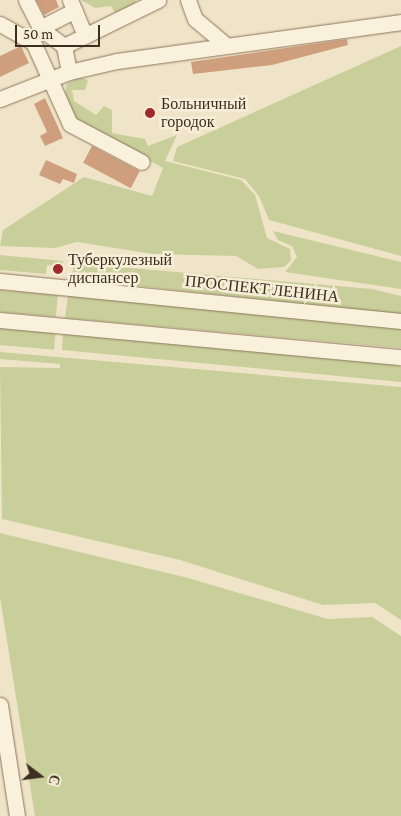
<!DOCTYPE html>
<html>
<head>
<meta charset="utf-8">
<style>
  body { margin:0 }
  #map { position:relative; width:401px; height:816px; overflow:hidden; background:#f0e4c8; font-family:"Crimson Pro",serif }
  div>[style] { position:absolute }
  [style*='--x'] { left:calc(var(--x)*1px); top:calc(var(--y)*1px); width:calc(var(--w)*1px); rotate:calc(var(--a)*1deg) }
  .green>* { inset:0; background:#c9cf9b; transform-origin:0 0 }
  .building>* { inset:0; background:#cf9f7d; transform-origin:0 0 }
  .roads { filter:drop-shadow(0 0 1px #8d765c) drop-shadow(0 0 1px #8d765c) }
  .minor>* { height:15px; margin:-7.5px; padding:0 7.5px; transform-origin:7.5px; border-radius:7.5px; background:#faf1dc }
  .dots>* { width:14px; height:14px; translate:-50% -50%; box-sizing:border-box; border:2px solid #f7eed8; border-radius:50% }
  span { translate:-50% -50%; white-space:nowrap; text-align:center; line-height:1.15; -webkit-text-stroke:5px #f7eed8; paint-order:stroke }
  .poi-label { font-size:16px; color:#3d2e20 }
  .left { translate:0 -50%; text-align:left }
  .street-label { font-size:16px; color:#3d2e20 }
  .north { position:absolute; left:15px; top:751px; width:50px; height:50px; -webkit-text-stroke:4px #f7eed8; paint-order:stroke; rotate:105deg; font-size:14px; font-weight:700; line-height:20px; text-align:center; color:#3d2e20 }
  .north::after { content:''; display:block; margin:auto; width:18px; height:22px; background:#3d2e20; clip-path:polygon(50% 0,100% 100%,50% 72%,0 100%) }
  .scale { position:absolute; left:15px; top:25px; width:85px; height:22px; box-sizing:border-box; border:2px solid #3d2e20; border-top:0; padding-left:6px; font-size:15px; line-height:18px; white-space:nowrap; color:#3d2e20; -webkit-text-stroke:4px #f7eed8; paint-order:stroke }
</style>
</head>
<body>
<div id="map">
  <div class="green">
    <div style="clip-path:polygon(81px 0,135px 0,136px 2px,116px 15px,111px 6px,95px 8px)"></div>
    <div style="clip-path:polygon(401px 46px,401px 256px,269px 220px,259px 196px,245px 179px,173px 161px,177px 147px)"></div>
    <div style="clip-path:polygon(79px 77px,88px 80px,85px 90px,72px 90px,74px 101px,96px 115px,104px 106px,112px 110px,112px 133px,145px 139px,148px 146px,177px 135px,165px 161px,241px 180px,255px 195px,267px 238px,290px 249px,291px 260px,284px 267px,258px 269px,236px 256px,153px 254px,77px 242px,55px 248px,0 246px,3px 230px,84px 177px,152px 196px,163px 168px,81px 124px,69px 111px,64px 96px,67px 84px)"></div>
    <div style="clip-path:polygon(273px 231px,401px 262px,401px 289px,285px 272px,297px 257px,292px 246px,278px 240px)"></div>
    <div style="clip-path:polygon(0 255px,63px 261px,62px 267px,47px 265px,46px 274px,0 270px)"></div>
    <div style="clip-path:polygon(74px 263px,372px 289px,401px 296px,401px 315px,111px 283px,72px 277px)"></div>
    <div style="left:0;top:290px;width:58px;height:22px;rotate:5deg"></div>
    <div style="clip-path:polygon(68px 295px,373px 324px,401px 329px,401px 348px,65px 318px)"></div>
    <div style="left:0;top:325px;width:56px;height:20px;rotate:5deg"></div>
    <div style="clip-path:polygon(63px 332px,384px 362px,401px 367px,401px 382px,62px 350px)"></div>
    <div style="clip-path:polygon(0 352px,401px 387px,401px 620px,375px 603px,323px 605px,180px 560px,2px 519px,0 367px,60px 368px,60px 364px,0 359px)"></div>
    <div style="clip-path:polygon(0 533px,188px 578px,328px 619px,372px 617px,401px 636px,401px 816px,35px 816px,0 597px)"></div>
  </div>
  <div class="building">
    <div style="clip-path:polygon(36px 0,56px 0,59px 7px,44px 15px)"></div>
    <div style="clip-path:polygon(347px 39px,348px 45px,272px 65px,193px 74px,191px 62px)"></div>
    <div style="clip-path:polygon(21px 46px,29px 63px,0 77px,0 56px)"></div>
    <div style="clip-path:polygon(45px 98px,63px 138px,45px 146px,40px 136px,47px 132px,34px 104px)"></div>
    <div style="left:92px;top:146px;width:54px;height:19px;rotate:28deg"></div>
    <div style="clip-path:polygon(46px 160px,77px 174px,74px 183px,63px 179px,60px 184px,39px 175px)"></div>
  </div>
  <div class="roads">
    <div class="minor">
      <div style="--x:26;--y:0;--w:31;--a:63"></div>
      <div style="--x:40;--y:28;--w:30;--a:37"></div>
      <div style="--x:64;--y:46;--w:26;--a:79"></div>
      <div style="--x:70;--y:0;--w:39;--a:67"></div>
      <div style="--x:188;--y:0;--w:20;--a:70"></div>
      <div style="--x:195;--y:19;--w:40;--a:40"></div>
      <div style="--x:0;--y:24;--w:38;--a:29"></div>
      <div style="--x:33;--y:42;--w:90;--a:65.7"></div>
      <div style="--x:70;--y:124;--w:81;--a:27.8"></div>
      <div style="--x:40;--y:28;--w:39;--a:-27"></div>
      <div style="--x:64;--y:46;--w:105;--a:-26.1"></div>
      <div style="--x:0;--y:99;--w:74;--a:-21.4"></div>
      <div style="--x:69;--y:72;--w:49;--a:-12.9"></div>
      <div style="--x:117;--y:61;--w:287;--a:-7.8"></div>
      <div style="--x:0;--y:281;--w:403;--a:5.7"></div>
      <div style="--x:0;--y:320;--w:403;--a:5.3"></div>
      <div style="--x:0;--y:705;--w:112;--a:81.3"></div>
    </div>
  </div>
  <div class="dots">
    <div style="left:150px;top:113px;background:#9e2a2b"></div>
    <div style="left:58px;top:269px;background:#9e2a2b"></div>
  </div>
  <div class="poi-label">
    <span class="left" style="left:161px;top:113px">Больничный<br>городок</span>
    <span class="left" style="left:68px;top:269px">Туберкулезный<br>диспансер</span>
  </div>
  <div class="street-label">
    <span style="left:262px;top:289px;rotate:6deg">ПРОСПЕКТ ЛЕНИНА</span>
  </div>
  <div class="north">С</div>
  <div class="scale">50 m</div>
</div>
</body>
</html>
